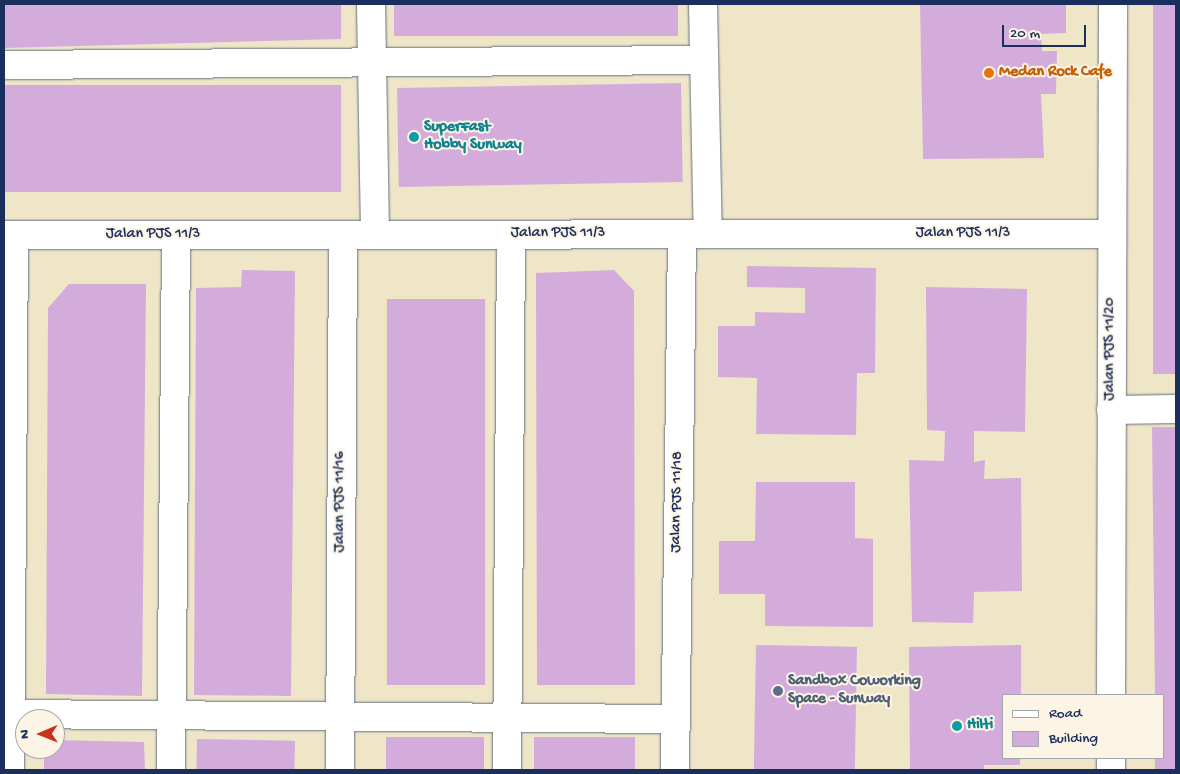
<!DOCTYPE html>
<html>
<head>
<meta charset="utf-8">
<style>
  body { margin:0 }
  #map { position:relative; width:1180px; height:774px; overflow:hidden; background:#efe6c8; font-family:"Gochi Hand",sans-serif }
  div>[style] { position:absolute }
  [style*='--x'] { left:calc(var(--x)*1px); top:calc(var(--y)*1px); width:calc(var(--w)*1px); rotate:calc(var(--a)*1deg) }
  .building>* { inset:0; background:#d3acdc; transform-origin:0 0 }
  .roads { filter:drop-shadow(0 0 1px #656f83) drop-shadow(0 0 1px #656f83) }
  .minor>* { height:28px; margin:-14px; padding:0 14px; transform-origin:14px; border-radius:14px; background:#fff }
  .dots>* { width:14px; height:14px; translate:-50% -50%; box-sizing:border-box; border:2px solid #fcf5e5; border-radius:50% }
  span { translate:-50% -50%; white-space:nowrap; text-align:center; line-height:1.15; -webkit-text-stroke:4px #fcf5e5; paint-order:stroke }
  .food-label { font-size:16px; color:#c56008; font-weight:700 }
  .left { translate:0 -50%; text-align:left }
  .culture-label { font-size:16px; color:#0d838f; font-weight:700 }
  .street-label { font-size:16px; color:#1b2f5e }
  .service-label { font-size:16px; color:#4e5e75; font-weight:700 }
  .frame { position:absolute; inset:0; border:5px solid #1b2f5e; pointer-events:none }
  .legend { position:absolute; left:1002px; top:694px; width:162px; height:65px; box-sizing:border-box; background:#fcf5e5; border:1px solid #a2a6af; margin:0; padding:6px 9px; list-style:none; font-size:15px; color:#1b2f5e }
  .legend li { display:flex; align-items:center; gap:10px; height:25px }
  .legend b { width:25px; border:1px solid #a2a6af }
  .north { position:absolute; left:15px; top:709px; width:50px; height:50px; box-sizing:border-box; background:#fcf5e5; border:1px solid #a2a6af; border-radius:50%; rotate:269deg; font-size:14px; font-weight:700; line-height:20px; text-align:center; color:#1b2f5e }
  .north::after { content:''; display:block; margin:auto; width:18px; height:22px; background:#c8321e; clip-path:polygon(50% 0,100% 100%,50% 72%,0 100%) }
  .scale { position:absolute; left:1002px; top:25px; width:84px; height:22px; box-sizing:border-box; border:2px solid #1b2f5e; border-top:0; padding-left:6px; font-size:15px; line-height:18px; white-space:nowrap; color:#1b2f5e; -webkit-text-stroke:4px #fcf5e5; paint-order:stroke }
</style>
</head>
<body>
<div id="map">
  <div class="building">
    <div style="clip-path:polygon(4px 4px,341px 4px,341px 39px,4px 48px)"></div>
    <div style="left:394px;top:4px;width:284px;height:32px"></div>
    <div style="clip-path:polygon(920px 4px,1066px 4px,1066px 33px,1041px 34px,1042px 51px,1057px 51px,1056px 94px,1041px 94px,1044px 158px,923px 159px)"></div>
    <div style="left:1153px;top:4px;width:23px;height:370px"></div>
    <div style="left:681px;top:83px;width:99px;height:284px;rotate:89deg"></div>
    <div style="left:341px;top:85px;width:107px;height:337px;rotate:90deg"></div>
    <div style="clip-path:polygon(747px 266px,876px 268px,875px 373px,857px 373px,856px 435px,756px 434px,757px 378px,718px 377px,718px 326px,755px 326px,755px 312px,805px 313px,805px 288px,747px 287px)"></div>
    <div style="clip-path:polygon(242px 270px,295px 271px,291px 696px,194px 695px,196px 288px,241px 287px)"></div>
    <div style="clip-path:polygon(614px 270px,634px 291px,635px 685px,537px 685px,536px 273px)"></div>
    <div style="clip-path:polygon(69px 284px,146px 284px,142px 696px,46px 694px,48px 308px)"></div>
    <div style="clip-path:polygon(926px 287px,1027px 289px,1025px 432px,974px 431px,974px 462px,985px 460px,984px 479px,1021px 478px,1022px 591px,974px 592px,973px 623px,912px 622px,909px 460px,944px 461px,945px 431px,927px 430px)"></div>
    <div style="left:387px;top:299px;width:98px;height:386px"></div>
    <div style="clip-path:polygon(1152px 427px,1176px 427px,1176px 770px,1155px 770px,1155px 758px,1164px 758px,1164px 695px,1155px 695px)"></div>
    <div style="clip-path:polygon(756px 482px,855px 482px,855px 538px,873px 539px,873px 627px,765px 626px,765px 594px,719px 594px,719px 541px,755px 541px)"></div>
    <div style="left:756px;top:645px;width:101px;height:125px;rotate:1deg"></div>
    <div style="clip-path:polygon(1021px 645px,1021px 695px,1004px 695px,1004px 758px,1020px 758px,1020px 765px,984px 765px,984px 770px,910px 770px,909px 647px)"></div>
    <div style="left:386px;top:737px;width:98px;height:33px"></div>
    <div style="left:635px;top:737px;width:33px;height:101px;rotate:90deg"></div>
    <div style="left:197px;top:739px;width:98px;height:31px;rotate:1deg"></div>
    <div style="clip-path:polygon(55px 740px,144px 742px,145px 770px,44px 770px,44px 749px,55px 749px)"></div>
  </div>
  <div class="roads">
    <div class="minor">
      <div style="--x:371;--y:4;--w:231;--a:89"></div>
      <div style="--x:703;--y:4;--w:230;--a:88.8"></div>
      <div style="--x:4;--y:65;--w:699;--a:-0.41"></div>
      <div style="--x:4;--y:235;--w:1107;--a:-0.05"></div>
      <div style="--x:1111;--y:410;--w:65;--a:-0.9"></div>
      <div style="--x:1111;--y:695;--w:691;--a:-89.83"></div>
      <div style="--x:4;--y:714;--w:672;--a:0.43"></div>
      <div style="--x:10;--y:770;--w:535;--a:-89.57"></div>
      <div style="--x:171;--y:770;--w:535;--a:-89.46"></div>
      <div style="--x:340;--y:770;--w:535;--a:-89.68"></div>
      <div style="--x:507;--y:770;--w:535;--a:-89.57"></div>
      <div style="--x:675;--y:770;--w:536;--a:-89.25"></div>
      <div style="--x:1111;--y:770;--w:12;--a:-90"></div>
    </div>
  </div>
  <div class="dots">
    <div style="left:989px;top:73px;background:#e8710a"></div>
    <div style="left:414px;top:137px;background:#0f9aa8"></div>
    <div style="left:778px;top:691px;background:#5c6f8a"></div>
    <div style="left:957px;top:726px;background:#0f9aa8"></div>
  </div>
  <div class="food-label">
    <span class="left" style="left:999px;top:73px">Medan Rock Cafe</span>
  </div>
  <div class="culture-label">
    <span class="left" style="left:424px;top:137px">SuperFast<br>Hobby Sunway</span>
    <span class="left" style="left:967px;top:726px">Hilti</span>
  </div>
  <div class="street-label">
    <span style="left:558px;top:234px">Jalan PJS 11/3</span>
    <span style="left:963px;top:234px">Jalan PJS 11/3</span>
    <span style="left:153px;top:235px">Jalan PJS 11/3</span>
    <span style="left:1111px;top:349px;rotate:-90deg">Jalan PJS 11/20</span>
    <span style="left:341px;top:502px;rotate:-90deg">Jalan PJS 11/16</span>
    <span style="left:678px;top:502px;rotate:-89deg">Jalan PJS 11/18</span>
  </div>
  <div class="service-label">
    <span class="left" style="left:788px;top:691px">Sandbox Coworking<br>Space - Sunway</span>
  </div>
  <div class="frame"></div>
  <ul class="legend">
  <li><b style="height:6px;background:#fff"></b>Road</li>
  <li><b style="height:14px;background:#d3acdc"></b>Building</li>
  </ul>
  <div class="north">N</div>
  <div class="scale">20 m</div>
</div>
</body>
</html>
